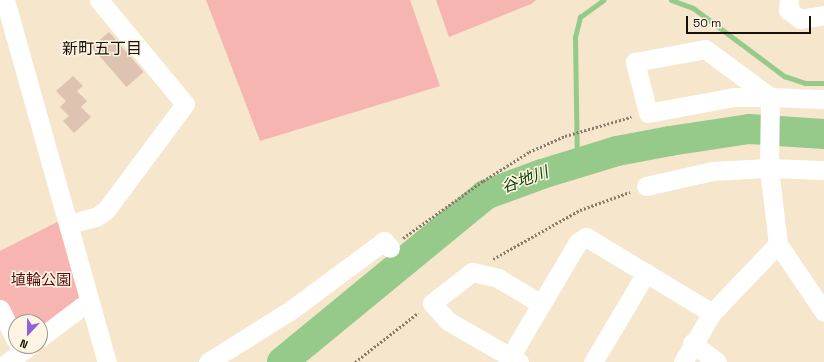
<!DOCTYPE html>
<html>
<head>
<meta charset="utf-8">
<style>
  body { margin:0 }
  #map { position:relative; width:824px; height:362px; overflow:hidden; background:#f5e6cc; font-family:"Space Grotesk","Noto Sans JP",sans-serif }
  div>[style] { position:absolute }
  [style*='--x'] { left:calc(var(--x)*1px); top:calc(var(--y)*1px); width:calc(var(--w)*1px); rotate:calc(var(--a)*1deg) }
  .green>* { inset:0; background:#f6b5b0 }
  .stream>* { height:5px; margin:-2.5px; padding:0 2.5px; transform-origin:2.5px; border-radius:2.5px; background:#96ca8a }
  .river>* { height:30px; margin:-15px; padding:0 15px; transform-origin:15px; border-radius:15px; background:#96ca8a }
  .building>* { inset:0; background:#dec3b2; transform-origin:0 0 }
  .path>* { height:2.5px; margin-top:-1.25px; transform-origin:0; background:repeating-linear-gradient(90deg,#877d6b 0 2px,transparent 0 4px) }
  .minor>* { height:19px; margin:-9.5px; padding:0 9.5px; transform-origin:9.5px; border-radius:9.5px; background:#fff }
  span { translate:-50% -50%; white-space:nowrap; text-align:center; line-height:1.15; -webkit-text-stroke:3px #fdf4e4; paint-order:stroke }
  .park-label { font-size:15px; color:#55090e }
  .neighbourhood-label { font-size:16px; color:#171209 }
  .water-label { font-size:16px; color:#124403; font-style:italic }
  .north { position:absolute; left:8px; top:314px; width:40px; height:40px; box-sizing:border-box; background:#fdf4e4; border:1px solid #a19a8c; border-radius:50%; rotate:202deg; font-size:11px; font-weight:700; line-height:16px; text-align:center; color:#171209 }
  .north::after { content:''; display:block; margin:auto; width:14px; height:18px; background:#8d61db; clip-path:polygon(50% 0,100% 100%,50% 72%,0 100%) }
  .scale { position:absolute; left:686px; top:16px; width:125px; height:18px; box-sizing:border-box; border:2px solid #171209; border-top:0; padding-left:5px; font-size:12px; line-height:14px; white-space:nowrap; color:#171209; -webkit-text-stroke:3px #fdf4e4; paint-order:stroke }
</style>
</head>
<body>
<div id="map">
  <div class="green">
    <div style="clip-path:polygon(206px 0,410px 0,440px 86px,260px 141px)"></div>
    <div style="clip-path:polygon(436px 0,536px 0,531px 4px,449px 37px)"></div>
    <div style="clip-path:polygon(67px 217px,89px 301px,40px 338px,40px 322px,16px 322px,0 309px,0 251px)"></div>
  </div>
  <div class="stream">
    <div style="--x:671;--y:0;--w:23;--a:20"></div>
    <div style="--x:693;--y:8;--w:114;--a:36.8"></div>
    <div style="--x:784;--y:76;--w:22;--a:18"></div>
    <div style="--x:805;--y:83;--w:19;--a:0"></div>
    <div style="--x:577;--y:165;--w:128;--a:-90.9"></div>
    <div style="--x:575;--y:37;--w:21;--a:-76"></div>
    <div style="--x:580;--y:17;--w:29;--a:-36"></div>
  </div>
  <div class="river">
    <div style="--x:282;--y:362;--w:263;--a:-39.4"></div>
    <div style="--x:485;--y:195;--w:61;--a:-20.2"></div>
    <div style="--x:542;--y:174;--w:78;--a:-17"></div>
    <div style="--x:617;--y:151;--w:54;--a:-10.7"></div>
    <div style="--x:670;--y:141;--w:80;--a:-8.6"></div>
    <div style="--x:749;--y:129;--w:75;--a:3.8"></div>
  </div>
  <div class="building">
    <div style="left:109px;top:32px;width:53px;height:23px;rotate:49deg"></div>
    <div style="clip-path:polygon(73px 76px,83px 86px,77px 91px,87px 101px,81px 107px,91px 117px,74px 133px,63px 121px,69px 116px,60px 107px,66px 101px,56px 91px)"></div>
  </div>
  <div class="path">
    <div style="--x:403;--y:238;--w:98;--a:-35.5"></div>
    <div style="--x:483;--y:181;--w:54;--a:-32.2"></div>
    <div style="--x:529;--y:152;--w:39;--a:-24"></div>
    <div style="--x:565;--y:136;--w:69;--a:-16.1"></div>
    <div style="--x:493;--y:259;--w:100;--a:-29.4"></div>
    <div style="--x:580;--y:210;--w:53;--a:-19.8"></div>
    <div style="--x:355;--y:362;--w:80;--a:-37.9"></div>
  </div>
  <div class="minor">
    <div style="--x:5;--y:0;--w:376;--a:74.3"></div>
    <div style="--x:789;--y:0;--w:10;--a:96"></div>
    <div style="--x:788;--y:10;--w:15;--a:37"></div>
    <div style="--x:800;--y:19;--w:24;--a:-9"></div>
    <div style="--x:705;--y:49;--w:81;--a:36.4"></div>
    <div style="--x:770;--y:97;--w:36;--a:180"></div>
    <div style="--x:734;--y:97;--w:87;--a:169.5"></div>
    <div style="--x:648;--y:113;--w:53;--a:-104.3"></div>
    <div style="--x:635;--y:62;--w:71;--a:-10.5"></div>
    <div style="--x:646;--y:186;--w:68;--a:-12.8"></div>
    <div style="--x:712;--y:171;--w:57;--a:-3"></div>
    <div style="--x:769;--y:168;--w:55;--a:2.1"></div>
    <div style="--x:69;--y:224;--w:28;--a:-15"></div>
    <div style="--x:96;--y:217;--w:12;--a:-35"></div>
    <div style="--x:106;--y:210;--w:132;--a:-53.3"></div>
    <div style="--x:185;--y:104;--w:135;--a:-129.6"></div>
    <div style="--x:778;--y:244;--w:82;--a:55.9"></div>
    <div style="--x:0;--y:309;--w:36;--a:63"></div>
    <div style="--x:40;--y:338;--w:61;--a:-37.1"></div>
    <div style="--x:692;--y:343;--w:31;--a:37"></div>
    <div style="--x:510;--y:357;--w:134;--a:-59.4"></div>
    <div style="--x:578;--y:242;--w:9;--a:-32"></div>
    <div style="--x:586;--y:237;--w:147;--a:31.1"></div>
    <div style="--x:8;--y:362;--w:26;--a:-37"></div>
    <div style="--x:208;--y:362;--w:98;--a:-32.1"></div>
    <div style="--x:291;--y:310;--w:116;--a:-36.6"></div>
    <div style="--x:384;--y:241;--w:9;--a:49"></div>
    <div style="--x:519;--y:362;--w:82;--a:-150"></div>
    <div style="--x:448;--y:321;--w:24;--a:-132"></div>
    <div style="--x:432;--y:303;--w:51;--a:-37.8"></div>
    <div style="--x:472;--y:272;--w:27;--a:13"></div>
    <div style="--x:498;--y:278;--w:50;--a:31.2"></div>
    <div style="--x:593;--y:362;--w:104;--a:-59.2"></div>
    <div style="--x:683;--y:362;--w:57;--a:-59.4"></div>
    <div style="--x:712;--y:313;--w:95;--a:-46.3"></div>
    <div style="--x:778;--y:244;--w:77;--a:-96.8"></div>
    <div style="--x:769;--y:168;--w:71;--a:-89.2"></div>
    <div style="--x:770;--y:97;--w:54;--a:2.1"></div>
  </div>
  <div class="park-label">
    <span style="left:41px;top:280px">埴輪公園</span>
  </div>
  <div class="neighbourhood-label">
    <span style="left:102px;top:49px">新町五丁目</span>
  </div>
  <div class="water-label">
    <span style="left:525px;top:180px;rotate:-20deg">谷地川</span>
  </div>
  <div class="north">N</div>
  <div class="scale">50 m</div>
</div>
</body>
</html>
